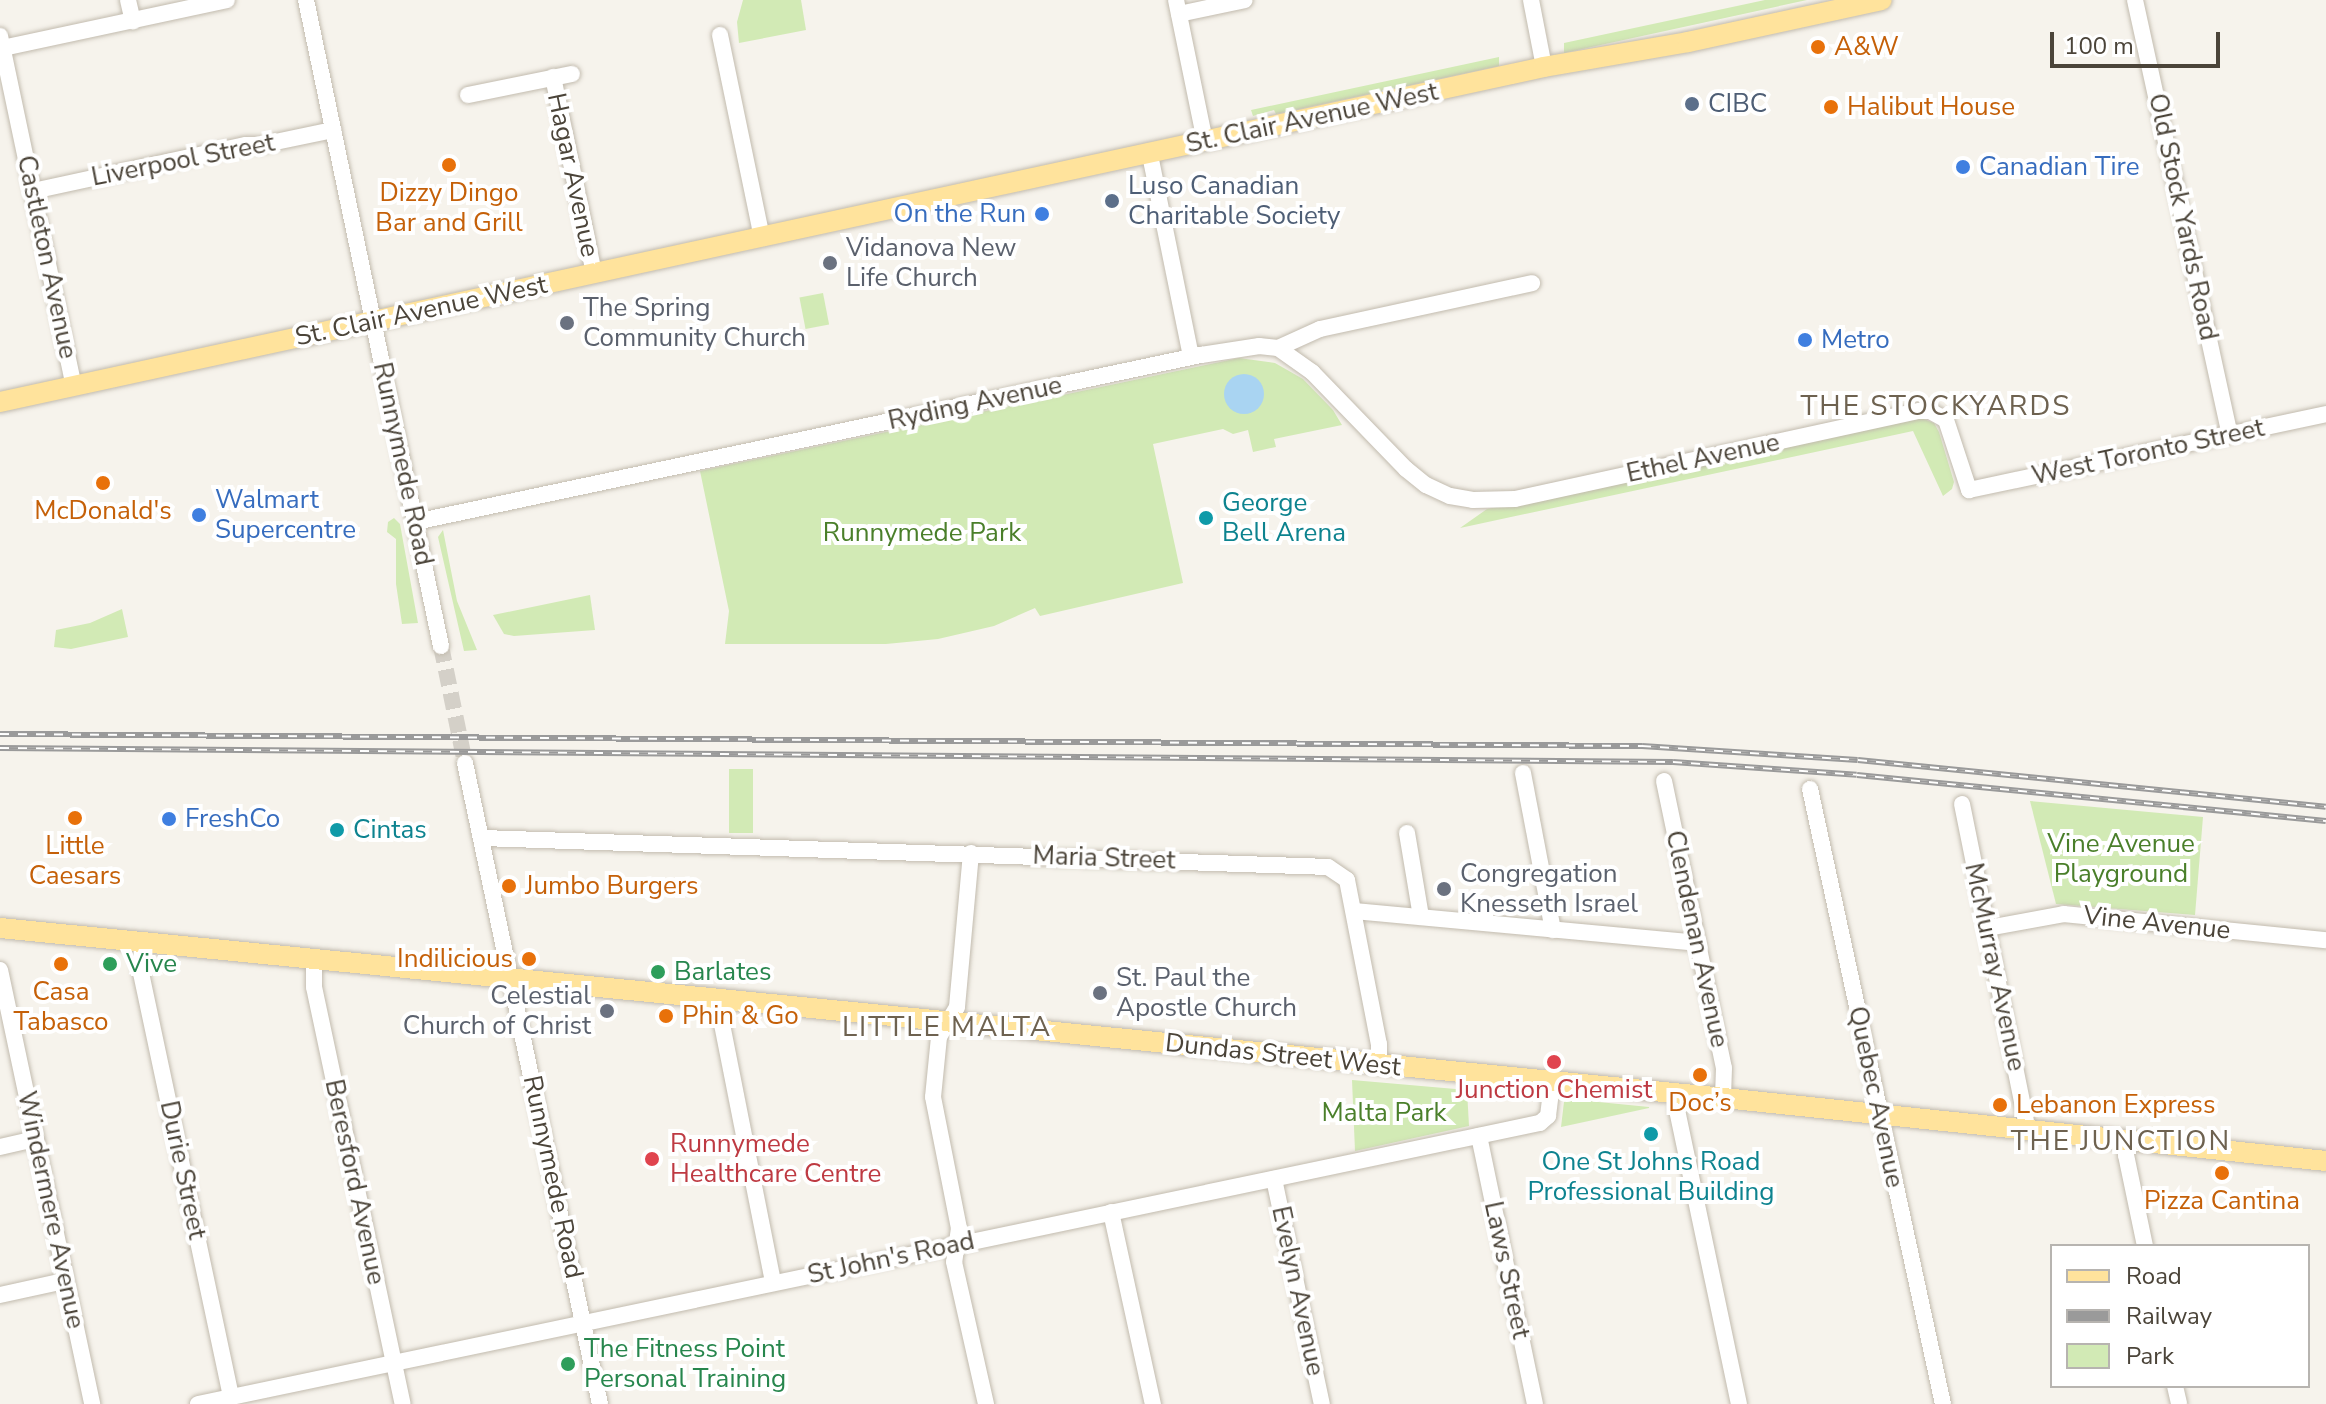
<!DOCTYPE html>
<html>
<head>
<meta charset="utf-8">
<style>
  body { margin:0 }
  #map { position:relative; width:2326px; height:1404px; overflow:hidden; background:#f6f3ec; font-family:"Nunito Sans",sans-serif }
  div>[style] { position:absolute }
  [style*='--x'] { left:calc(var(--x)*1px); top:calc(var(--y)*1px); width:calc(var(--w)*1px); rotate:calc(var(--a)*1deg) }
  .green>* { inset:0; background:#d2eab5; transform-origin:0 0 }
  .water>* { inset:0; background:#a9d4f2 }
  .round { border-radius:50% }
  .minor-tunnel>* { height:16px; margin-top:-8px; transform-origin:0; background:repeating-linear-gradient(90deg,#d4d0c8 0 16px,transparent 0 24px) }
  .roads { filter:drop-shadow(0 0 2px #c2bbae) drop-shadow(0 0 2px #c2bbae) }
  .minor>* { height:16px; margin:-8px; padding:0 8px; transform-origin:8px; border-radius:8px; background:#fff }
  .major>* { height:20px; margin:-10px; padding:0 10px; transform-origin:10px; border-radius:10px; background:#ffe39c }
  .rail>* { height:6px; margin-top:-3px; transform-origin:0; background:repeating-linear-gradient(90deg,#fff 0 9px,#9a9a9a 0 18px); box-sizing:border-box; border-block:2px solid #9a9a9a }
  .dots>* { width:22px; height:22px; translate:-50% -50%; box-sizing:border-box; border:4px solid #fff; border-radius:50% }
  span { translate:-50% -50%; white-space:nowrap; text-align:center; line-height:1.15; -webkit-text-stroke:8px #fff; paint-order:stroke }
  .food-label { font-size:26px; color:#c56008 }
  .left { translate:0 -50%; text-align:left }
  .right { translate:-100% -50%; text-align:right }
  .service-label { font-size:26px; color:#4e5e75 }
  .street-label { font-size:26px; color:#4b4439 }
  .shop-label { font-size:26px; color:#366cbe }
  .worship-label { font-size:26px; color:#5b616d }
  .culture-label { font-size:26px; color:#0d838f }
  .park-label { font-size:26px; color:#4a7f2a }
  .leisure-label { font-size:26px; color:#27864d }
  .health-label { font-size:26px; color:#be3a42 }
  .neighbourhood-label { font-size:28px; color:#6e6250; letter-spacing:2px }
  .legend { position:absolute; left:2050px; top:1244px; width:260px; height:144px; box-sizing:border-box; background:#fff; border:2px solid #b7b4b0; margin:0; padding:10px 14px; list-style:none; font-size:24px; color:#4b4439 }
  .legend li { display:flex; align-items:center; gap:16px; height:40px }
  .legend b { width:40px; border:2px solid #b7b4b0 }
  .scale { position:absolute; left:2050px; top:32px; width:170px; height:36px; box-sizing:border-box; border:4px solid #4b4439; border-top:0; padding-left:10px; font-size:24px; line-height:28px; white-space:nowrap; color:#4b4439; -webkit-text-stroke:6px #fff; paint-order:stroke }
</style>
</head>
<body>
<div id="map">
  <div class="green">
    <div style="clip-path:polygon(743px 0,801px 0,806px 30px,739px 43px,737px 22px)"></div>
    <div style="clip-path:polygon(1765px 0,1807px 0,1564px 53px,1564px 43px)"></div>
    <div style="clip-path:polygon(1499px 57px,1499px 66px,1276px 114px,1274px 110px,1253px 116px,1251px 110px)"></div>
    <div style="left:823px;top:293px;width:32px;height:24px;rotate:79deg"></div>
    <div style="clip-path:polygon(1239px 358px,1275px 363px,1303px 379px,1333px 410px,1342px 425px,1274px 439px,1276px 447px,1253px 452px,1248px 430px,1233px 434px,1223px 429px,1153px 444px,1183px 583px,1040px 616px,1035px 608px,994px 626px,938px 639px,886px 644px,725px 644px,729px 611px,700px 471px)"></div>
    <div style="clip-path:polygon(1921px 418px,1934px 423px,1939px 432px,1954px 482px,1952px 489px,1943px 496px,1913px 431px,1460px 528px,1487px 509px)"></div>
    <div style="clip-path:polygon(394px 518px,400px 524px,418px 623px,402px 624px,396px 584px,396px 539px,387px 532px,388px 522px)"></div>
    <div style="clip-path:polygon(443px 530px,457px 601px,477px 650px,464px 651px,438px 537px)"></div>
    <div style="clip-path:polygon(590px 595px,595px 630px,514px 636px,504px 634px,493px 615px)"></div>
    <div style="clip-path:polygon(122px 609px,128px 637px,71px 649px,54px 647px,56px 630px,90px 623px)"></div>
    <div style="left:729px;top:769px;width:24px;height:64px"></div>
    <div style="clip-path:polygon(2030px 801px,2203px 817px,2195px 915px,2056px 904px)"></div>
    <div style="clip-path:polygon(1352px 1080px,1467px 1090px,1469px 1126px,1355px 1151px)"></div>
    <div style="clip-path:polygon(1568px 1099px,1649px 1107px,1649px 1108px,1561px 1127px,1564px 1102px)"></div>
  </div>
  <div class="water">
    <div class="round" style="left:1224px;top:374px;width:40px;height:40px"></div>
  </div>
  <div class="minor-tunnel">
    <div style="--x:441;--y:646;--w:119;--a:78.4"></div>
  </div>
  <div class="roads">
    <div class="minor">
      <div style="--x:128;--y:0;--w:22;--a:77"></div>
      <div style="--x:306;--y:0;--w:660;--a:78.2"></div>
      <div style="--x:1176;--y:0;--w:144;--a:78.4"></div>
      <div style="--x:1531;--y:0;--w:68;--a:79"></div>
      <div style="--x:2135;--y:0;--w:445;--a:77.7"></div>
      <div style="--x:1179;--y:14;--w:67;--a:-12"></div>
      <div style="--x:720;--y:35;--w:206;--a:78.3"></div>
      <div style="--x:0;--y:36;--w:358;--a:78.1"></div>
      <div style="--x:3;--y:48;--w:229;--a:-12.1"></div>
      <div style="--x:553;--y:77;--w:200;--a:78.2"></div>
      <div style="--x:468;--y:95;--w:106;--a:-11.4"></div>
      <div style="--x:1150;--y:155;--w:206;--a:78.5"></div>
      <div style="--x:33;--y:191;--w:218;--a:-12.2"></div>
      <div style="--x:246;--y:145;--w:15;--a:0"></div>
      <div style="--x:261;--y:145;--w:74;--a:-11.8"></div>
      <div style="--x:1278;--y:348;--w:42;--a:35.2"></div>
      <div style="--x:1312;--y:372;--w:135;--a:45.9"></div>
      <div style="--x:1406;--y:469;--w:26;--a:39"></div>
      <div style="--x:1426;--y:485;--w:26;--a:25"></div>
      <div style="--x:1450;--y:496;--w:23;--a:10"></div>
      <div style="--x:1473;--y:500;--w:42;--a:-1.4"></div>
      <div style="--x:1515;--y:499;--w:414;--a:-12.3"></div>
      <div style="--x:1920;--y:411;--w:10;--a:0"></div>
      <div style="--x:1930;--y:411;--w:18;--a:29"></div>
      <div style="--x:1946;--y:420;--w:74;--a:71.8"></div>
      <div style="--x:1969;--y:490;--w:365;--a:-12"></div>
      <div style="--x:415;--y:522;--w:804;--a:-12"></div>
      <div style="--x:1201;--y:355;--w:59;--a:-8.8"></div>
      <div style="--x:1259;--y:346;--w:19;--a:6"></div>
      <div style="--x:1278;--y:348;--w:46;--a:-24.3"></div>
      <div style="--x:1320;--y:329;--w:217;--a:-12.2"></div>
      <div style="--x:465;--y:763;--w:655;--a:78.11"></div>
      <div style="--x:1523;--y:773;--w:160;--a:79.2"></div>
      <div style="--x:1664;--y:781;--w:293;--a:78.2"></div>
      <div style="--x:1724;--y:1068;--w:30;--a:92"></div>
      <div style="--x:1810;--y:789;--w:629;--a:77.8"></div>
      <div style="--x:1962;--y:804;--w:333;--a:78.6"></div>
      <div style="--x:1407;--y:833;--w:85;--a:80.5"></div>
      <div style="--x:482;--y:838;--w:846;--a:1.96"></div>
      <div style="--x:1328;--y:867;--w:23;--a:34"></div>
      <div style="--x:1347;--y:880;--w:167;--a:79"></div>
      <div style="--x:1379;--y:1044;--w:21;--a:90"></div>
      <div style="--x:971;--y:853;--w:155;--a:95.2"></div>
      <div style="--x:957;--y:1007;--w:35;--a:121"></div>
      <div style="--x:939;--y:1037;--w:60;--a:95.7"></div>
      <div style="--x:933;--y:1097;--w:134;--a:78.8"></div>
      <div style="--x:959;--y:1228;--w:34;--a:98"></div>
      <div style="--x:954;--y:1262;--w:146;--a:77.3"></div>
      <div style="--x:1354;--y:911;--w:344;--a:5.3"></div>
      <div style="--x:1988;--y:928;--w:77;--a:-10.4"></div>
      <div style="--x:2064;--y:914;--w:263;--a:5.7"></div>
      <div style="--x:142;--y:942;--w:31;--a:92"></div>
      <div style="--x:141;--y:973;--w:433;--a:78"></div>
      <div style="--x:314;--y:959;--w:28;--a:90"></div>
      <div style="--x:314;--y:987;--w:426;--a:78"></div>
      <div style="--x:0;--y:970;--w:444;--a:78"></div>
      <div style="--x:717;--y:999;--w:288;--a:78.8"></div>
      <div style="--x:1679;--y:1094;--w:16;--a:97"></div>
      <div style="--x:1677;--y:1110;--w:300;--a:78.1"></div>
      <div style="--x:1479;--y:1136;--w:274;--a:78.2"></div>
      <div style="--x:2127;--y:1140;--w:15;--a:94"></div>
      <div style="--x:2126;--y:1155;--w:93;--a:78.2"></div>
      <div style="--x:0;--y:1147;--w:37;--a:-13"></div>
      <div style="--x:1274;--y:1179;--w:230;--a:78"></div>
      <div style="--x:1111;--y:1212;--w:197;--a:77.7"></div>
      <div style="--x:0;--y:1295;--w:66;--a:-12.3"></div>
      <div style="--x:2175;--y:1386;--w:18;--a:77"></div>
      <div style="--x:198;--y:1404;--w:1371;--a:-11.83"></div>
      <div style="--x:1540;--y:1123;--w:11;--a:-41"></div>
      <div style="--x:1548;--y:1116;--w:34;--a:-83"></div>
    </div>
    <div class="major">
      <div style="--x:0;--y:402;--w:1580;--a:-12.24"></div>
      <div style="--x:1544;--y:67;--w:146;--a:-9.8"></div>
      <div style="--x:1688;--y:42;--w:198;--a:-12.2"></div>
      <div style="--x:0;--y:928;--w:1703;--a:5.63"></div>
      <div style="--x:1695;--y:1095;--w:634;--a:5.97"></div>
    </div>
  </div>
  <div class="rail">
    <div style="--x:0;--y:734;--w:1642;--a:0.42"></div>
    <div style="--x:1642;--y:746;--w:216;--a:3.7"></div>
    <div style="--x:1858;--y:760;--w:470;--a:5.7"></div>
    <div style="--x:0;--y:748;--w:1673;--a:0.48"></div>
    <div style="--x:1673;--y:762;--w:184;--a:4"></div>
    <div style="--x:1857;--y:775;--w:471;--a:5.6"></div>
  </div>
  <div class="dots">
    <div style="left:1818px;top:47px;background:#e8710a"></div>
    <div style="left:1692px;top:104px;background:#5c6f8a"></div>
    <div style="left:1831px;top:107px;background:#e8710a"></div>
    <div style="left:449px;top:165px;background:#e8710a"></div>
    <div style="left:1963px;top:167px;background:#3f7fe0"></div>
    <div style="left:1112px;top:201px;background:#5c6f8a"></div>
    <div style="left:1042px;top:214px;background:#3f7fe0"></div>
    <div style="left:830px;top:263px;background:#6b7280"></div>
    <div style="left:567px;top:323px;background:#6b7280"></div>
    <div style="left:1805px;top:340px;background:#3f7fe0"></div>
    <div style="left:103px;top:483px;background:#e8710a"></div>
    <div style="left:199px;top:515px;background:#3f7fe0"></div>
    <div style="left:1206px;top:518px;background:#0f9aa8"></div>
    <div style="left:75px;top:818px;background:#e8710a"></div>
    <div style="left:169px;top:819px;background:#3f7fe0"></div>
    <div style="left:337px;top:830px;background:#0f9aa8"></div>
    <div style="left:509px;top:886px;background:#e8710a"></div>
    <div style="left:1444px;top:889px;background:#6b7280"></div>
    <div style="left:529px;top:959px;background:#e8710a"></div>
    <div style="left:61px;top:964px;background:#e8710a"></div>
    <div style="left:110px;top:964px;background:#2e9e5b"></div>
    <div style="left:658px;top:972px;background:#2e9e5b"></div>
    <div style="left:1100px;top:993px;background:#6b7280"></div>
    <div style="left:607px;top:1011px;background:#6b7280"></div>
    <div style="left:666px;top:1016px;background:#e8710a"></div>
    <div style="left:1554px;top:1062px;background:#e0444e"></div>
    <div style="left:1700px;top:1075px;background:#e8710a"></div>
    <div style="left:2000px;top:1105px;background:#e8710a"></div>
    <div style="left:1651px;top:1134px;background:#0f9aa8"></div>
    <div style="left:652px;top:1159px;background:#e0444e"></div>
    <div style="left:2222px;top:1173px;background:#e8710a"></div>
    <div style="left:568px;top:1364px;background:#2e9e5b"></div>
  </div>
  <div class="food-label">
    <span class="left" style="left:1834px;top:47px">A&amp;W</span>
    <span class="left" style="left:1847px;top:107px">Halibut House</span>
    <span style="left:449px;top:208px">Dizzy Dingo<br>Bar and Grill</span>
    <span style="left:103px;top:511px">McDonald's</span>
    <span style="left:75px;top:861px">Little<br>Caesars</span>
    <span class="left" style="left:525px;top:886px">Jumbo Burgers</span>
    <span class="right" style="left:513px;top:959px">Indilicious</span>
    <span style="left:61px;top:1007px">Casa<br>Tabasco</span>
    <span class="left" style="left:682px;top:1016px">Phin &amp; Go</span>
    <span style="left:1700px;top:1103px">Doc’s</span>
    <span class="left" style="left:2016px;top:1105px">Lebanon Express</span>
    <span style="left:2222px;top:1201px">Pizza Cantina</span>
  </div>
  <div class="service-label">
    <span class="left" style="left:1708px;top:104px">CIBC</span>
    <span class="left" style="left:1128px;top:201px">Luso Canadian<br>Charitable Society</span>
  </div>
  <div class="street-label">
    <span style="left:1312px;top:118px;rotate:-12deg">St. Clair Avenue West</span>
    <span style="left:183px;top:160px;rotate:-11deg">Liverpool Street</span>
    <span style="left:573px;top:175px;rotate:78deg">Hagar Avenue</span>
    <span style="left:2183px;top:217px;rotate:78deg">Old Stock Yards Road</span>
    <span style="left:47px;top:257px;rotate:78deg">Castleton Avenue</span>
    <span style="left:421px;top:311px;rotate:-12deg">St. Clair Avenue West</span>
    <span style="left:975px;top:403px;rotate:-12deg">Ryding Avenue</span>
    <span style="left:2148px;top:452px;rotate:-12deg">West Toronto Street</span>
    <span style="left:1703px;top:458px;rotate:-12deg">Ethel Avenue</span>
    <span style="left:403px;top:464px;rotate:78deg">Runnymede Road</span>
    <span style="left:1104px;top:858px;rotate:2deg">Maria Street</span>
    <span style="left:2157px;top:923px;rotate:6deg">Vine Avenue</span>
    <span style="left:1697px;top:939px;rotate:78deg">Clendenan Avenue</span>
    <span style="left:1995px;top:967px;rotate:78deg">McMurray Avenue</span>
    <span style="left:1283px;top:1055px;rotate:6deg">Dundas Street West</span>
    <span style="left:1876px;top:1097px;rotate:78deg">Quebec Avenue</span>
    <span style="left:183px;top:1170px;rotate:78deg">Durie Street</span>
    <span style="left:553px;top:1177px;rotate:78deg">Runnymede Road</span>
    <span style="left:355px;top:1182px;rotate:78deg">Beresford Avenue</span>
    <span style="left:51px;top:1210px;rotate:78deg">Windermere Avenue</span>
    <span style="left:891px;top:1258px;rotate:-12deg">St John's Road</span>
    <span style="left:1507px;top:1270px;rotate:78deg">Laws Street</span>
    <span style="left:1298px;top:1291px;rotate:78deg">Evelyn Avenue</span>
  </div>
  <div class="shop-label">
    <span class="left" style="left:1979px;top:167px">Canadian Tire</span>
    <span class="right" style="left:1026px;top:214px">On the Run</span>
    <span class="left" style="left:1821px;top:340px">Metro</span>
    <span class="left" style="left:215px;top:515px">Walmart<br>Supercentre</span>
    <span class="left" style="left:185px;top:819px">FreshCo</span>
  </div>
  <div class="worship-label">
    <span class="left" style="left:846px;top:263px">Vidanova New<br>Life Church</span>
    <span class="left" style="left:583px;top:323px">The Spring<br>Community Church</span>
    <span class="left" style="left:1460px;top:889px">Congregation<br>Knesseth Israel</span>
    <span class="left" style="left:1116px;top:993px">St. Paul the<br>Apostle Church</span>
    <span class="right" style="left:591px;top:1011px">Celestial<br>Church of Christ</span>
  </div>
  <div class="culture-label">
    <span class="left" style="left:1222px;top:518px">George<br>Bell Arena</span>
    <span class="left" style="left:353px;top:830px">Cintas</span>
    <span style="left:1651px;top:1177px">One St Johns Road<br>Professional Building</span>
  </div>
  <div class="park-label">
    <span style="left:922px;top:533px">Runnymede Park</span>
    <span style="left:2121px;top:859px">Vine Avenue<br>Playground</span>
    <span style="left:1384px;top:1113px">Malta Park</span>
  </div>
  <div class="leisure-label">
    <span class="left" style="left:126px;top:964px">Vive</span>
    <span class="left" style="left:674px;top:972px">Barlates</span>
    <span class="left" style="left:584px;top:1364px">The Fitness Point<br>Personal Training</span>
  </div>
  <div class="health-label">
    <span style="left:1554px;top:1090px">Junction Chemist</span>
    <span class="left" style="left:670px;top:1159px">Runnymede<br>Healthcare Centre</span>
  </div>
  <div class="neighbourhood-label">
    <span style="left:1936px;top:406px">THE STOCKYARDS</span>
    <span style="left:947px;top:1027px">LITTLE MALTA</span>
    <span style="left:2121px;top:1141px">THE JUNCTION</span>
  </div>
  <ul class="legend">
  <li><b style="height:10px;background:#ffe39c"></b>Road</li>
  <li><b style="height:10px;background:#9a9a9a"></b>Railway</li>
  <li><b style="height:22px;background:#d2eab5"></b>Park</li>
  </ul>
  <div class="scale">100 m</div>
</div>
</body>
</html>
